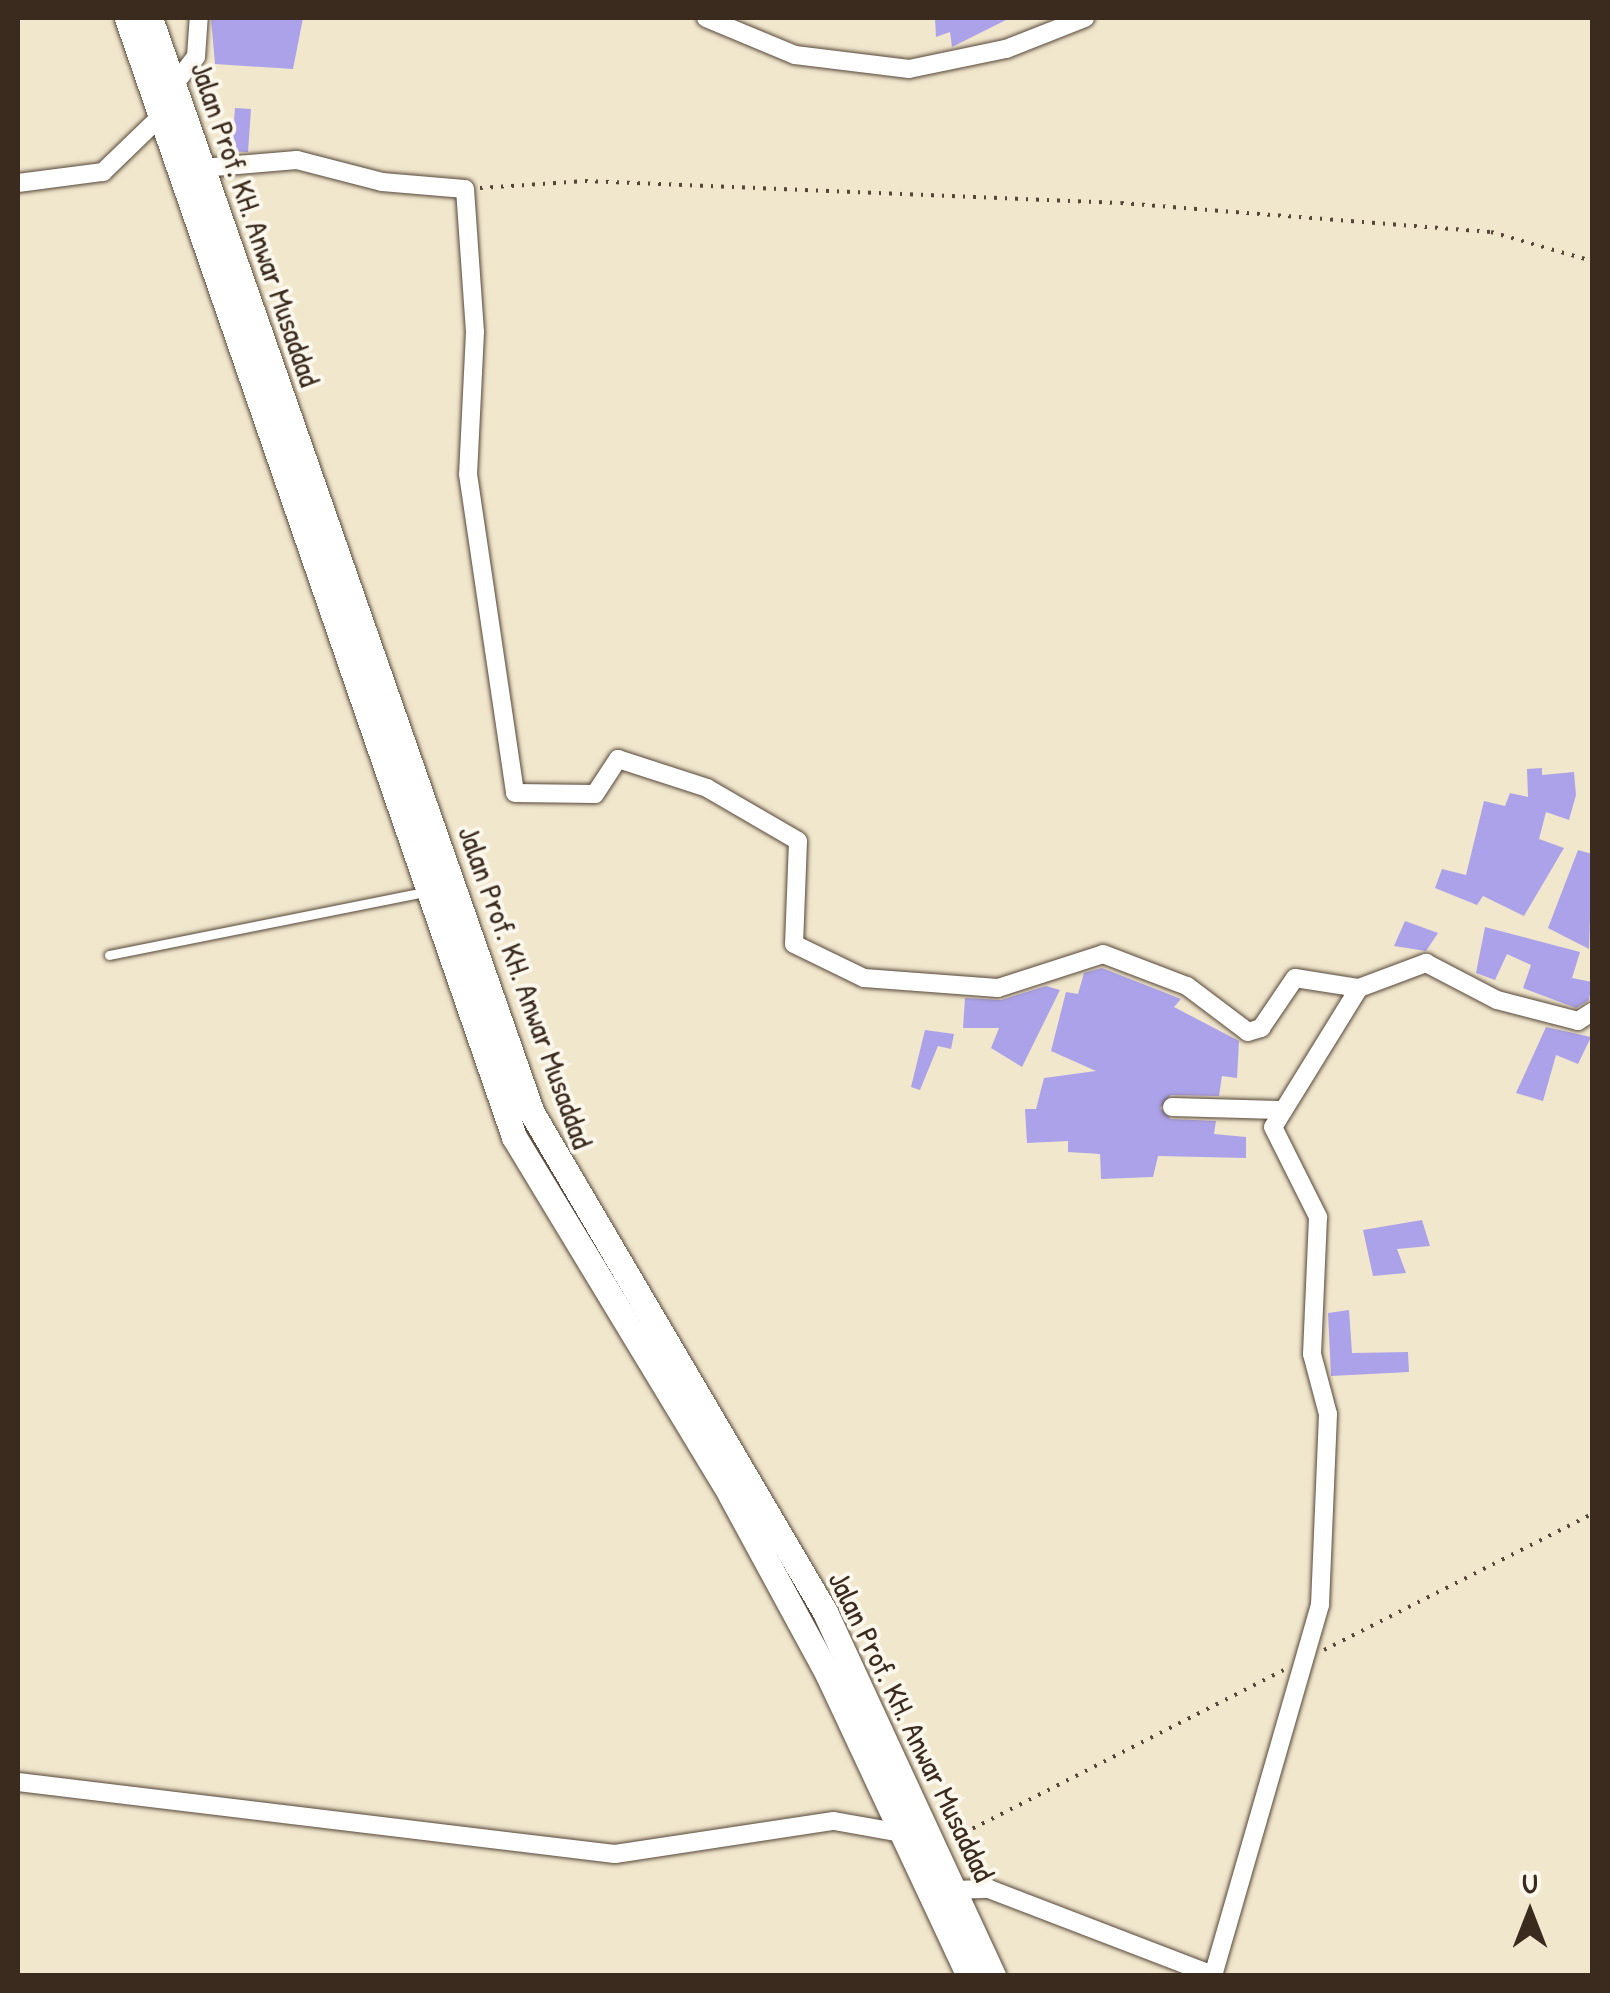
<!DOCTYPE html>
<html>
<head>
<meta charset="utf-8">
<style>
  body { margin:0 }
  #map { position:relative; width:1610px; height:1993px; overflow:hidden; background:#f1e7cd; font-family:"Patrick Hand",sans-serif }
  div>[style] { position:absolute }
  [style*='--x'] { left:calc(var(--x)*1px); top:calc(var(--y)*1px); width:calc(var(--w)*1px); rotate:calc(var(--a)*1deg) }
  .building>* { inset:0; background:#aca2e9 }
  .path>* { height:4px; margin-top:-2px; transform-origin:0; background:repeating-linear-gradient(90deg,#564638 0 2.5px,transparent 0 10.5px) }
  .roads { filter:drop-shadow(0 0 2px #564638) drop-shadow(0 0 2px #564638) }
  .lane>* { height:9px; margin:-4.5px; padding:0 4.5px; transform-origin:4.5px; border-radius:4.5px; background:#fff }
  .street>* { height:18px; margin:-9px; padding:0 9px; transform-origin:9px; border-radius:9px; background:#fff }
  .secondary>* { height:25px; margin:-12.5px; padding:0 12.5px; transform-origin:12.5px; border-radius:12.5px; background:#fff }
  span { translate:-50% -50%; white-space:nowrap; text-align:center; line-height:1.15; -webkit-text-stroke:8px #fbf7ec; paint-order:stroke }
  .street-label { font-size:30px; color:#3b2a1e }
  .frame { position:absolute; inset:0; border:20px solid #3b2a1e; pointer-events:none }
  .north { position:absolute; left:1480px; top:1863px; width:100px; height:100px; -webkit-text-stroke:8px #fbf7ec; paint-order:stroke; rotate:0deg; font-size:28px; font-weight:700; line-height:40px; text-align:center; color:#3b2a1e }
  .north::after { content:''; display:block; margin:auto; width:35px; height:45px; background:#3b2a1e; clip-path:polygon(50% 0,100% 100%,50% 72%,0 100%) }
</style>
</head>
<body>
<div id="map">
  <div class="building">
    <div style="clip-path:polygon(211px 18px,303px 18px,293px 69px,215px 64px)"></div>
    <div style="clip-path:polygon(935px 18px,1008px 18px,1008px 19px,952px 47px,950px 32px,936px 37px)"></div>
    <div style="clip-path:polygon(235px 108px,251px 109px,248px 152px,219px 151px,220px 134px,233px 135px)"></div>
    <div style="clip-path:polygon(1542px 768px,1542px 775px,1574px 772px,1576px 795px,1569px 820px,1546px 812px,1539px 839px,1564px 848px,1524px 916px,1483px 896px,1477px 905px,1435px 888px,1442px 869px,1466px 875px,1484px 801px,1505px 806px,1510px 793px,1528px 797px,1527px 769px)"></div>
    <div style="clip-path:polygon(1578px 850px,1592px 854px,1589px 949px,1548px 928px)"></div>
    <div style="clip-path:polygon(1405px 921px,1438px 933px,1426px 951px,1394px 946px)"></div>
    <div style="clip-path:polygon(1485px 927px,1580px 952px,1572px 978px,1592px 982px,1589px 1000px,1576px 1008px,1523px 988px,1531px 965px,1507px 954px,1495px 980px,1476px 973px)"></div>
    <div style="clip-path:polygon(1102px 968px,1181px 999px,1174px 1007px,1239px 1041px,1237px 1078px,1222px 1076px,1219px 1096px,1171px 1095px,1160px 1108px,1171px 1119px,1216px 1121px,1214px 1134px,1246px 1137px,1246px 1158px,1158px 1156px,1153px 1177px,1101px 1179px,1100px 1154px,1068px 1152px,1068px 1141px,1027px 1143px,1025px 1109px,1036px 1109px,1044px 1078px,1096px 1071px,1051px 1051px,1066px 992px,1078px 994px,1084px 973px)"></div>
    <div style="clip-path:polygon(1046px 986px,1060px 990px,1022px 1067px,991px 1048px,999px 1028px,963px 1028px,965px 998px,1001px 1000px)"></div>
    <div style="clip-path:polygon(1546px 1027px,1591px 1037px,1578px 1064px,1556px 1055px,1543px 1101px,1516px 1093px)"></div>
    <div style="clip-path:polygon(925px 1030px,954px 1034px,951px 1049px,938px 1046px,920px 1090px,911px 1087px)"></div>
    <div style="clip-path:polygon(1422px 1220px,1430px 1246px,1397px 1249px,1406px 1273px,1373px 1276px,1363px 1230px)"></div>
    <div style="clip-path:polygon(1349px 1310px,1352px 1353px,1408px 1352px,1409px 1372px,1331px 1376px,1328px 1313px)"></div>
  </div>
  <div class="path">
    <div style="--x:480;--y:188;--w:105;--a:-3.8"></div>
    <div style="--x:585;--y:181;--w:536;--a:2.35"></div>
    <div style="--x:1121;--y:203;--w:371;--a:4.5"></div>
    <div style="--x:1491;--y:232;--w:105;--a:16"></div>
    <div style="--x:1324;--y:1650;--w:301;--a:-26.9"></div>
    <div style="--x:954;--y:1838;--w:370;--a:-27"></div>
  </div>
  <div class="roads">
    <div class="lane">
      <div style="--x:109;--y:955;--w:321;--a:-11.3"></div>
    </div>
    <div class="street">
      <div style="--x:706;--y:18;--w:96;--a:22.6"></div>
      <div style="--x:795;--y:55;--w:115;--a:7"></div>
      <div style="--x:909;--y:69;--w:99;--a:-11.7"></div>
      <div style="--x:1006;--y:49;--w:85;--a:-21.4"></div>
      <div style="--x:173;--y:86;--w:37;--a:-52"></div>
      <div style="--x:196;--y:57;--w:39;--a:-86"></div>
      <div style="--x:202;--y:168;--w:95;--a:-4.8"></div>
      <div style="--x:297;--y:160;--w:88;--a:14.5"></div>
      <div style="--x:382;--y:182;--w:83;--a:4.8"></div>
      <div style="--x:465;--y:189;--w:143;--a:86"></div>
      <div style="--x:475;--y:332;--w:142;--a:92.8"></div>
      <div style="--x:468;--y:474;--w:322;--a:81.6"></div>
      <div style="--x:515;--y:793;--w:80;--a:0.7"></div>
      <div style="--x:595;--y:794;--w:42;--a:-56.7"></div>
      <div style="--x:618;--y:759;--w:94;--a:18"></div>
      <div style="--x:707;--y:788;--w:105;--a:30.2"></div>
      <div style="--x:798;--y:841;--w:103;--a:92.2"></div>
      <div style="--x:794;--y:944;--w:78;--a:25.9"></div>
      <div style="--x:864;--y:978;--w:134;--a:4.3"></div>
      <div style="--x:998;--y:988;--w:110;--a:-17.9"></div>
      <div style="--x:1103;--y:954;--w:90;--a:20.9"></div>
      <div style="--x:1187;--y:986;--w:76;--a:37"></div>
      <div style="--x:1248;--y:1032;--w:14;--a:-17"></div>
      <div style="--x:1261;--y:1028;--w:60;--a:-55.8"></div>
      <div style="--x:1295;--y:978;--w:65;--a:8.9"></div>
      <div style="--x:1359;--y:988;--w:163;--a:121.7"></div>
      <div style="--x:1273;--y:1127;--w:101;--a:63.4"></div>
      <div style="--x:1318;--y:1217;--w:137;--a:92.5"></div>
      <div style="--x:1312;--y:1354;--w:62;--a:75.1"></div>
      <div style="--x:1328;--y:1414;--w:191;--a:92.4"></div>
      <div style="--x:1320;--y:1605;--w:386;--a:106.1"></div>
      <div style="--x:18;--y:183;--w:86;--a:-7.4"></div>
      <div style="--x:103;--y:172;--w:79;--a:-44"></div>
      <div style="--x:1359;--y:988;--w:72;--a:-20.5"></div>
      <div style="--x:1426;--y:963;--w:80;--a:27.5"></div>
      <div style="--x:1497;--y:1000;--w:84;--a:14.5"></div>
      <div style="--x:1578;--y:1021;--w:17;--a:-33"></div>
      <div style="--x:1172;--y:1107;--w:107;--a:1.6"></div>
      <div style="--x:18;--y:1782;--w:601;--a:6.88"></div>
      <div style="--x:615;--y:1854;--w:221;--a:-8.6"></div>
      <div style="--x:834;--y:1821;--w:75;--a:10"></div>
      <div style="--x:955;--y:1890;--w:34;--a:-2"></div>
      <div style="--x:989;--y:1889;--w:238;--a:21"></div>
    </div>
    <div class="secondary">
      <div style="--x:127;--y:18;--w:1184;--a:70.92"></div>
      <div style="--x:514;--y:1137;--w:419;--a:58.8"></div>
      <div style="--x:731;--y:1496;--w:204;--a:61.5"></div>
      <div style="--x:828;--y:1675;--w:332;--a:64.9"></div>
      <div style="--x:150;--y:18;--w:1160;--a:70.77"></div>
      <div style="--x:532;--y:1113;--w:579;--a:59.58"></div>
      <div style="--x:825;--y:1612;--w:401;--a:65.2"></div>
    </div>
  </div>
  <div class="street-label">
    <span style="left:256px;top:224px;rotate:71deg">Jalan Prof. KH. Anwar Musaddad</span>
    <span style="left:526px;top:987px;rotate:70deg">Jalan Prof. KH. Anwar Musaddad</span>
    <span style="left:912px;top:1726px;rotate:64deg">Jalan Prof. KH. Anwar Musaddad</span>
  </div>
  <div class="frame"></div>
  <div class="north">U</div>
</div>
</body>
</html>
